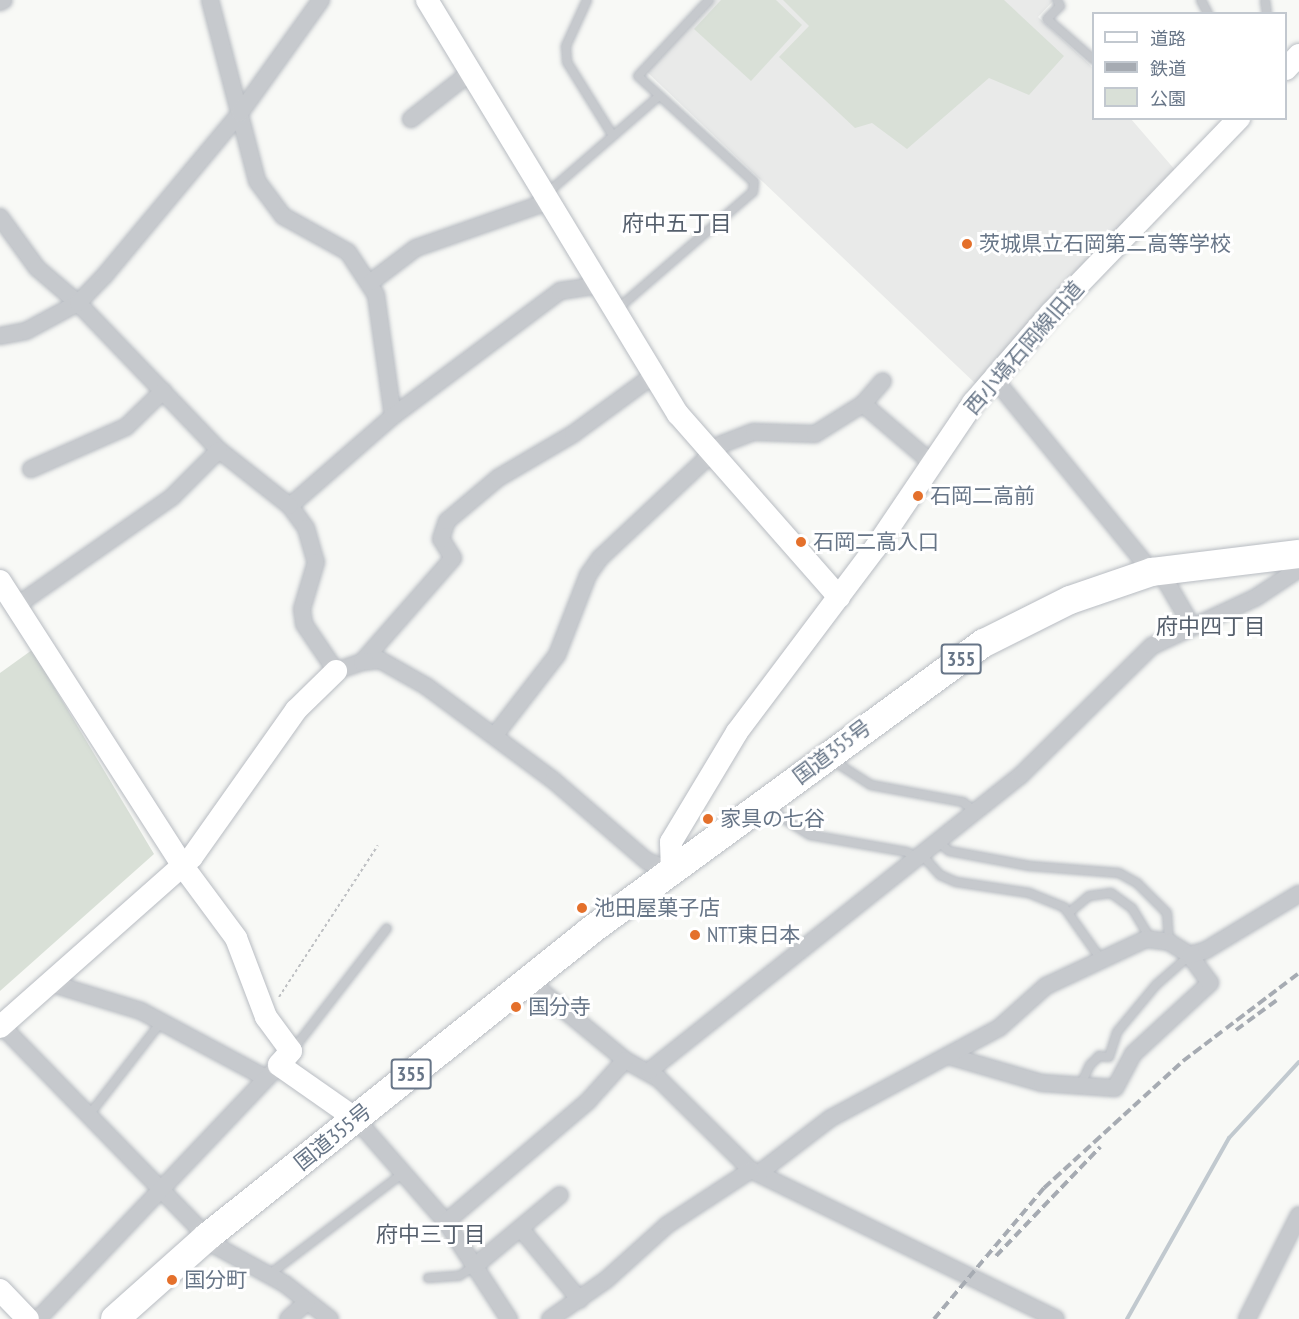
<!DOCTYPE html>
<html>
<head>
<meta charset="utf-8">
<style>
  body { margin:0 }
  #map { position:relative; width:1299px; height:1319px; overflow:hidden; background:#f8f9f6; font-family:"PT Sans Narrow","Noto Sans JP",sans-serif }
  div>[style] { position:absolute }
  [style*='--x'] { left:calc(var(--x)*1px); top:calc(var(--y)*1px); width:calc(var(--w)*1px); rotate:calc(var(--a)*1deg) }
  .built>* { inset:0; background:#e9eae9 }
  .green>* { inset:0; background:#d9e0d7 }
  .stream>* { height:4px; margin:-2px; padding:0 2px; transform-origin:2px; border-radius:2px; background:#c1c9cf }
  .path>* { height:2px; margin-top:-1px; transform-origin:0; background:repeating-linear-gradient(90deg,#bec0c3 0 3px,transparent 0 6px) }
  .roads { filter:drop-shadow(0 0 2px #b8bcc2) drop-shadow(0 0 2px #b8bcc2) }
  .lane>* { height:8px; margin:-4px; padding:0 4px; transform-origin:4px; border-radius:4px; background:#c6c9cd }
  .street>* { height:16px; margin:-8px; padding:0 8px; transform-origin:8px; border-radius:8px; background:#c6c9cd }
  .secondary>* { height:22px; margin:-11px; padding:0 11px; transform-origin:11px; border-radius:11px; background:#fff }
  .highway>* { height:28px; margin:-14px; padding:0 14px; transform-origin:14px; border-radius:14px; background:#fff }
  .rail>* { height:4px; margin-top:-2px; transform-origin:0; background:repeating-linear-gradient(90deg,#a6abb2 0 9px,transparent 0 13.5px) }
  .dots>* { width:16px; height:16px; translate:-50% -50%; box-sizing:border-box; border:3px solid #fff; border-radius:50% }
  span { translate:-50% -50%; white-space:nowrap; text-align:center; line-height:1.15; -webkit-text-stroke:6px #fff; paint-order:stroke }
  .shield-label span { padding:2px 4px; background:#fff; border:2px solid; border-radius:4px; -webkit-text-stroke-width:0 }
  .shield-label { font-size:20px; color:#677587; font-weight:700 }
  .poi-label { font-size:21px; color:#677587 }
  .left { translate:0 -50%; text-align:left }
  .street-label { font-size:21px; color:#677587 }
  .neighbourhood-label { font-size:22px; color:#555f6c }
  .legend { position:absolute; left:1092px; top:12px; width:195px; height:108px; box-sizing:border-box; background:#fff; border:2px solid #c2c8cf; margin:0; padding:8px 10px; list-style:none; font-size:18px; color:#677587 }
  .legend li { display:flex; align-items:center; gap:12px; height:30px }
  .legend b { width:30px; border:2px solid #c2c8cf }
</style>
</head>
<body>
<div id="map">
  <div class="built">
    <div style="clip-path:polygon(714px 0,1054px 0,1038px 17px,1093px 68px,1094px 118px,1131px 119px,1176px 171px,977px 385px,646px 71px)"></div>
  </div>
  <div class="green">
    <div style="clip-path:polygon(721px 0,776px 0,802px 25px,751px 81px,694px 29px)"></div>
    <div style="clip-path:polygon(783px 0,1004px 0,1064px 56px,1029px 95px,989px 78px,907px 149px,872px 123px,855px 128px,779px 57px,809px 26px)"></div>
    <div style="clip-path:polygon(32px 650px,154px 854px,0 991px,0 673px)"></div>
  </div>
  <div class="stream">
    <div style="--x:1127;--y:1319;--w:208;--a:-60.6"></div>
    <div style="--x:1229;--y:1138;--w:103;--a:-47.4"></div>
  </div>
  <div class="path">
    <div style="--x:279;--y:997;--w:181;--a:-56.9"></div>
  </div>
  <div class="roads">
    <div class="lane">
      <div style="--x:587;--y:0;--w:51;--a:114.5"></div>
      <div style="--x:566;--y:46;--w:16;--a:86"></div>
      <div style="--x:567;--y:62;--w:87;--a:58.1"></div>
      <div style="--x:1057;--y:0;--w:7;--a:63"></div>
      <div style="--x:1060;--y:6;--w:18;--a:135"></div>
      <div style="--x:1047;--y:19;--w:62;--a:41.1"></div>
      <div style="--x:1201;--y:0;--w:16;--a:63"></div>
      <div style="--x:1265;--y:0;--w:14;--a:82"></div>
      <div style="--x:546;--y:194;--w:150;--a:-40.9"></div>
      <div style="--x:615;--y:311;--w:182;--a:-40.8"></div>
      <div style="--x:753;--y:192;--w:10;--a:-84"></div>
      <div style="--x:754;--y:182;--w:157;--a:-137.6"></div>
      <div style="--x:638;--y:76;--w:104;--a:-46.9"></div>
      <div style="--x:832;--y:760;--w:46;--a:32.7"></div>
      <div style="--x:871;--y:785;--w:94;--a:10.5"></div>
      <div style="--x:963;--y:802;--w:16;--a:38"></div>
      <div style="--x:772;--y:811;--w:45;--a:32.3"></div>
      <div style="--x:810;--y:835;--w:98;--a:9.9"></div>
      <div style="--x:907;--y:852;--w:12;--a:31"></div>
      <div style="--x:939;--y:842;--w:13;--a:42"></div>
      <div style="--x:949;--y:851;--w:82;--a:10.5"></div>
      <div style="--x:1030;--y:866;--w:89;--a:4.5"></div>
      <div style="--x:1119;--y:873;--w:21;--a:29"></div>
      <div style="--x:1137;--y:883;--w:42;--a:45"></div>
      <div style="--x:1167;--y:913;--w:29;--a:86"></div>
      <div style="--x:922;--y:855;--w:27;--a:48"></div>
      <div style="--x:940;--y:875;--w:17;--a:24"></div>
      <div style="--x:956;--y:882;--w:74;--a:8.6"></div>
      <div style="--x:1029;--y:893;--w:38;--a:22"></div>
      <div style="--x:1064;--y:907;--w:67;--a:54.7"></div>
      <div style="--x:1071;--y:911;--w:23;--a:-40"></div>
      <div style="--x:1089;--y:896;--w:22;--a:-8"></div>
      <div style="--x:1111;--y:893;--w:26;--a:36"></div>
      <div style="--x:1132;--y:908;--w:35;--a:59"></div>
      <div style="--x:292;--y:1051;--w:155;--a:-52.3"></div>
      <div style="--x:1082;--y:1082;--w:19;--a:-65"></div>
      <div style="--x:1090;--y:1065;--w:13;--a:-45"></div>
      <div style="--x:1099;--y:1056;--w:10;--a:6"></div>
      <div style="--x:1109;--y:1057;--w:26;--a:-72"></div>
      <div style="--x:1117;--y:1032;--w:61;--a:-50.3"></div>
      <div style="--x:1156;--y:985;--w:45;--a:-41.4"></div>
      <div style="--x:89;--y:1115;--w:119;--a:-52.2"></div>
      <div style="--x:267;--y:1276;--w:171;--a:-37.1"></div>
      <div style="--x:428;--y:1278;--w:31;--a:-4"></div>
      <div style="--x:459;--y:1276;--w:20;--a:-33"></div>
    </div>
    <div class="street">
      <div style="--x:210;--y:0;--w:187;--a:75.4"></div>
      <div style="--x:257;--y:181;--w:44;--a:53.4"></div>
      <div style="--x:283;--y:216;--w:74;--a:29"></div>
      <div style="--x:348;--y:252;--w:51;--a:56.9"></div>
      <div style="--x:376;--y:295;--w:122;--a:82"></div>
      <div style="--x:393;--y:416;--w:137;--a:138.9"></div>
      <div style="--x:290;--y:506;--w:27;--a:54"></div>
      <div style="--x:306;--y:528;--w:35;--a:74"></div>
      <div style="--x:316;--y:562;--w:49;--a:106.6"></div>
      <div style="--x:302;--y:609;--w:15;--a:82"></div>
      <div style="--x:304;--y:624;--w:57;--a:55.8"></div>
      <div style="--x:336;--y:671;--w:28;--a:-19"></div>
      <div style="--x:362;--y:662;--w:138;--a:-48.8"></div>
      <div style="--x:453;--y:558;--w:22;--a:-122"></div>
      <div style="--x:441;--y:539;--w:19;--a:-72"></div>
      <div style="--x:447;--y:521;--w:67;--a:-40.1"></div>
      <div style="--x:498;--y:478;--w:87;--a:-30.4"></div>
      <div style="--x:573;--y:434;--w:100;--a:-36.1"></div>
      <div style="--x:0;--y:2;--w:4;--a:-27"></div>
      <div style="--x:411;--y:119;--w:76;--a:-38.1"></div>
      <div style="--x:0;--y:217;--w:63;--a:54"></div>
      <div style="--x:37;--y:268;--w:54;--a:40.5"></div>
      <div style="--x:78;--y:303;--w:204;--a:46.2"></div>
      <div style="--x:219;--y:450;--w:90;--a:38.3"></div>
      <div style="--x:371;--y:282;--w:56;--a:-37.1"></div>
      <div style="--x:416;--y:248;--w:142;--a:-19.3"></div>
      <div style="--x:0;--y:336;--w:26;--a:-11"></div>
      <div style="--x:26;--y:331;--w:59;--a:-28.3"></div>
      <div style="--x:78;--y:303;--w:39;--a:-46"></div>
      <div style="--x:105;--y:275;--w:211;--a:-50.2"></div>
      <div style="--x:240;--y:113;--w:139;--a:-54.4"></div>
      <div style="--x:993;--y:377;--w:252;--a:50.8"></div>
      <div style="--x:863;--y:404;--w:91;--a:40.5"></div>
      <div style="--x:393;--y:416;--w:209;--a:-36.8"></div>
      <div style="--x:560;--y:291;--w:40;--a:-8.5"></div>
      <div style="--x:31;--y:469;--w:104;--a:-23.9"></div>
      <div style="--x:126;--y:427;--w:52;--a:-44.2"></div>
      <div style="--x:1160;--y:571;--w:64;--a:59.8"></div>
      <div style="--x:16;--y:606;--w:190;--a:-34.9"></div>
      <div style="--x:172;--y:497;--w:66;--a:-45"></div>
      <div style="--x:362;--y:662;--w:18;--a:-6"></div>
      <div style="--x:380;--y:660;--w:53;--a:29.5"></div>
      <div style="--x:426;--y:686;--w:158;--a:36.5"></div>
      <div style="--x:553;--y:780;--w:124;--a:40.8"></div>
      <div style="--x:647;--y:861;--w:27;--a:22"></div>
      <div style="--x:495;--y:735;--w:101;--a:-52.2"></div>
      <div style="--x:557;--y:655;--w:86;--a:-68.8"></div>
      <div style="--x:588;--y:575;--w:21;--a:-55"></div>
      <div style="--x:600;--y:558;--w:167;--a:-43.1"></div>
      <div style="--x:722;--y:444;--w:34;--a:-21"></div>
      <div style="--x:754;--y:432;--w:61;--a:1.9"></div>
      <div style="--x:815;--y:434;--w:57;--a:-32"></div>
      <div style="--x:863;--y:404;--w:30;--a:-49"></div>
      <div style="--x:528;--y:980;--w:126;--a:39.5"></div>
      <div style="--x:625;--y:1060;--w:39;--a:29"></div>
      <div style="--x:659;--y:1079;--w:129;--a:44.7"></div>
      <div style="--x:751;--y:1170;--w:339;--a:26"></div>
      <div style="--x:50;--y:983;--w:95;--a:17.1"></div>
      <div style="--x:141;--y:1011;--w:140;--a:28.2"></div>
      <div style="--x:2;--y:1026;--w:307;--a:45.8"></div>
      <div style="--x:216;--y:1246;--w:79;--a:28.8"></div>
      <div style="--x:285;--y:1284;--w:57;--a:37.9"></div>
      <div style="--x:949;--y:1056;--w:97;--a:16.2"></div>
      <div style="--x:1042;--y:1083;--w:73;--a:3.9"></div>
      <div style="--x:1115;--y:1088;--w:38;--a:-62"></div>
      <div style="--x:1133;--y:1054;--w:105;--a:-42.7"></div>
      <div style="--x:1210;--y:983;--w:34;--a:-126"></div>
      <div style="--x:649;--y:1071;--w:475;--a:-38.5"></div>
      <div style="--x:1021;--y:775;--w:184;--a:-44.6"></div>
      <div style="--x:1152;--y:646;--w:114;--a:-25"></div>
      <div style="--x:1255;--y:598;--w:53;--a:-33.4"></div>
      <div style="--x:356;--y:1119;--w:137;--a:48.9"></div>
      <div style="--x:446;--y:1222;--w:116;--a:57"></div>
      <div style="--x:759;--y:1173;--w:91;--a:-37.4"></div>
      <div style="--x:831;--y:1118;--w:191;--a:-28.2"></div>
      <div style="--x:999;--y:1028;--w:63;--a:-41.8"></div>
      <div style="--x:1046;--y:986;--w:110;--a:-25.2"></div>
      <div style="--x:1146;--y:939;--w:23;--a:7"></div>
      <div style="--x:1169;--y:942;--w:25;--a:32"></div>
      <div style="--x:1190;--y:955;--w:17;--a:-17"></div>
      <div style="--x:1206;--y:950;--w:109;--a:-31.1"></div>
      <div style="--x:446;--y:1222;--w:187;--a:-40.4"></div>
      <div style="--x:588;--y:1101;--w:55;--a:-47.9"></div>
      <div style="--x:521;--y:1229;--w:92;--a:50.3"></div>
      <div style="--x:476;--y:1265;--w:109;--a:-39.8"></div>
      <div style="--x:38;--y:1319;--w:350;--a:-46.5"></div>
      <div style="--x:288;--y:1319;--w:25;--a:-42"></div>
      <div style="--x:550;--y:1319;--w:68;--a:-34.9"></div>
      <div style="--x:606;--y:1280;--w:82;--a:-42"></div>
      <div style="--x:667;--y:1225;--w:100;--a:-33.2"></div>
      <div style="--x:1247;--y:1319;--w:116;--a:-63.4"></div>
    </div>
    <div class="secondary">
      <div style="--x:427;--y:0;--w:484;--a:58.8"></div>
      <div style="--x:678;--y:414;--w:244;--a:48.7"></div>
      <div style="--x:1286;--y:69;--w:19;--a:-47"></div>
      <div style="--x:0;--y:581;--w:337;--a:57.3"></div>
      <div style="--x:182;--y:865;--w:91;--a:53.5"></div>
      <div style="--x:236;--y:938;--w:85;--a:69.2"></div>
      <div style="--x:266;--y:1017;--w:42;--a:53.7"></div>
      <div style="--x:291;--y:1051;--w:18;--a:131"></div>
      <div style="--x:279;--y:1065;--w:94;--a:35"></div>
      <div style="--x:672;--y:871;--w:29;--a:-92"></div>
      <div style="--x:671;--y:842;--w:128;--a:-59"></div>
      <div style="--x:737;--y:732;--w:231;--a:-53.1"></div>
      <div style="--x:876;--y:547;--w:174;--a:-56"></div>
      <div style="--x:973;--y:403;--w:119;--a:-49.1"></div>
      <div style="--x:1051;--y:313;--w:271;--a:-46"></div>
      <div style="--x:0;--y:1027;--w:256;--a:-41.5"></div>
      <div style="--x:192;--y:857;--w:180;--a:-54.7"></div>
      <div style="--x:296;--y:710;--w:56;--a:-44.3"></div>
      <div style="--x:0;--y:1290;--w:40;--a:46"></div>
    </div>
    <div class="highway">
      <div style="--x:115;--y:1319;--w:123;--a:-41.7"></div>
      <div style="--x:207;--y:1237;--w:490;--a:-38.6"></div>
      <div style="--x:590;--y:931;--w:488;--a:-36.2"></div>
      <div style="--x:984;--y:643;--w:96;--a:-26.6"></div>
      <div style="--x:1070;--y:600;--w:87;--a:-18.9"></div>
      <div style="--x:1152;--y:572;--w:148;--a:-7"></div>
    </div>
  </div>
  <div class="rail">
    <div style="--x:1236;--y:1030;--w:51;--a:-36.2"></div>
    <div style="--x:996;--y:1256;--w:151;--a:-46.3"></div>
    <div style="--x:934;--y:1319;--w:171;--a:-50"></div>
    <div style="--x:1044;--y:1188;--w:188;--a:-42.4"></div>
    <div style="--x:1183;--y:1061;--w:146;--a:-37.2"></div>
  </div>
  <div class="dots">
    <div style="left:967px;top:244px;background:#e4702b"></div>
    <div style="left:918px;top:496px;background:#e4702b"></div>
    <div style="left:801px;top:542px;background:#e4702b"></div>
    <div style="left:708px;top:819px;background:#e4702b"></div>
    <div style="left:582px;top:908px;background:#e4702b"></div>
    <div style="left:695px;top:935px;background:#e4702b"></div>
    <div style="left:516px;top:1007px;background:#e4702b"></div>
    <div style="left:172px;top:1280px;background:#e4702b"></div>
  </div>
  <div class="shield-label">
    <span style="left:961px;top:659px">355</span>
    <span style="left:411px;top:1074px">355</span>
  </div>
  <div class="poi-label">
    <span class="left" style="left:979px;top:244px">茨城県立石岡第二高等学校</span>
    <span class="left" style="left:930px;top:496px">石岡二高前</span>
    <span class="left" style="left:813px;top:542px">石岡二高入口</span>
    <span class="left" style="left:720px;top:819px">家具の七谷</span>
    <span class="left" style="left:594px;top:908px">池田屋菓子店</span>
    <span class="left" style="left:707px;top:935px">NTT東日本</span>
    <span class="left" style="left:528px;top:1007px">国分寺</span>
    <span class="left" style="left:184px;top:1280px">国分町</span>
  </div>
  <div class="street-label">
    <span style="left:1024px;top:348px;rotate:-49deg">西小塙石岡線旧道</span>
    <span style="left:832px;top:752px;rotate:-37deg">国道355号</span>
    <span style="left:333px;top:1137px;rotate:-39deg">国道355号</span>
  </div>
  <div class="neighbourhood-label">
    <span style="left:677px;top:224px">府中五丁目</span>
    <span style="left:1211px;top:627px">府中四丁目</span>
    <span style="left:431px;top:1235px">府中三丁目</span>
  </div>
  <ul class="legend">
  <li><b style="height:8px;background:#fff"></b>道路</li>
  <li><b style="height:8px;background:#a6abb2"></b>鉄道</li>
  <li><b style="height:16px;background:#d9e0d7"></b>公園</li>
  </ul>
</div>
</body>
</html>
